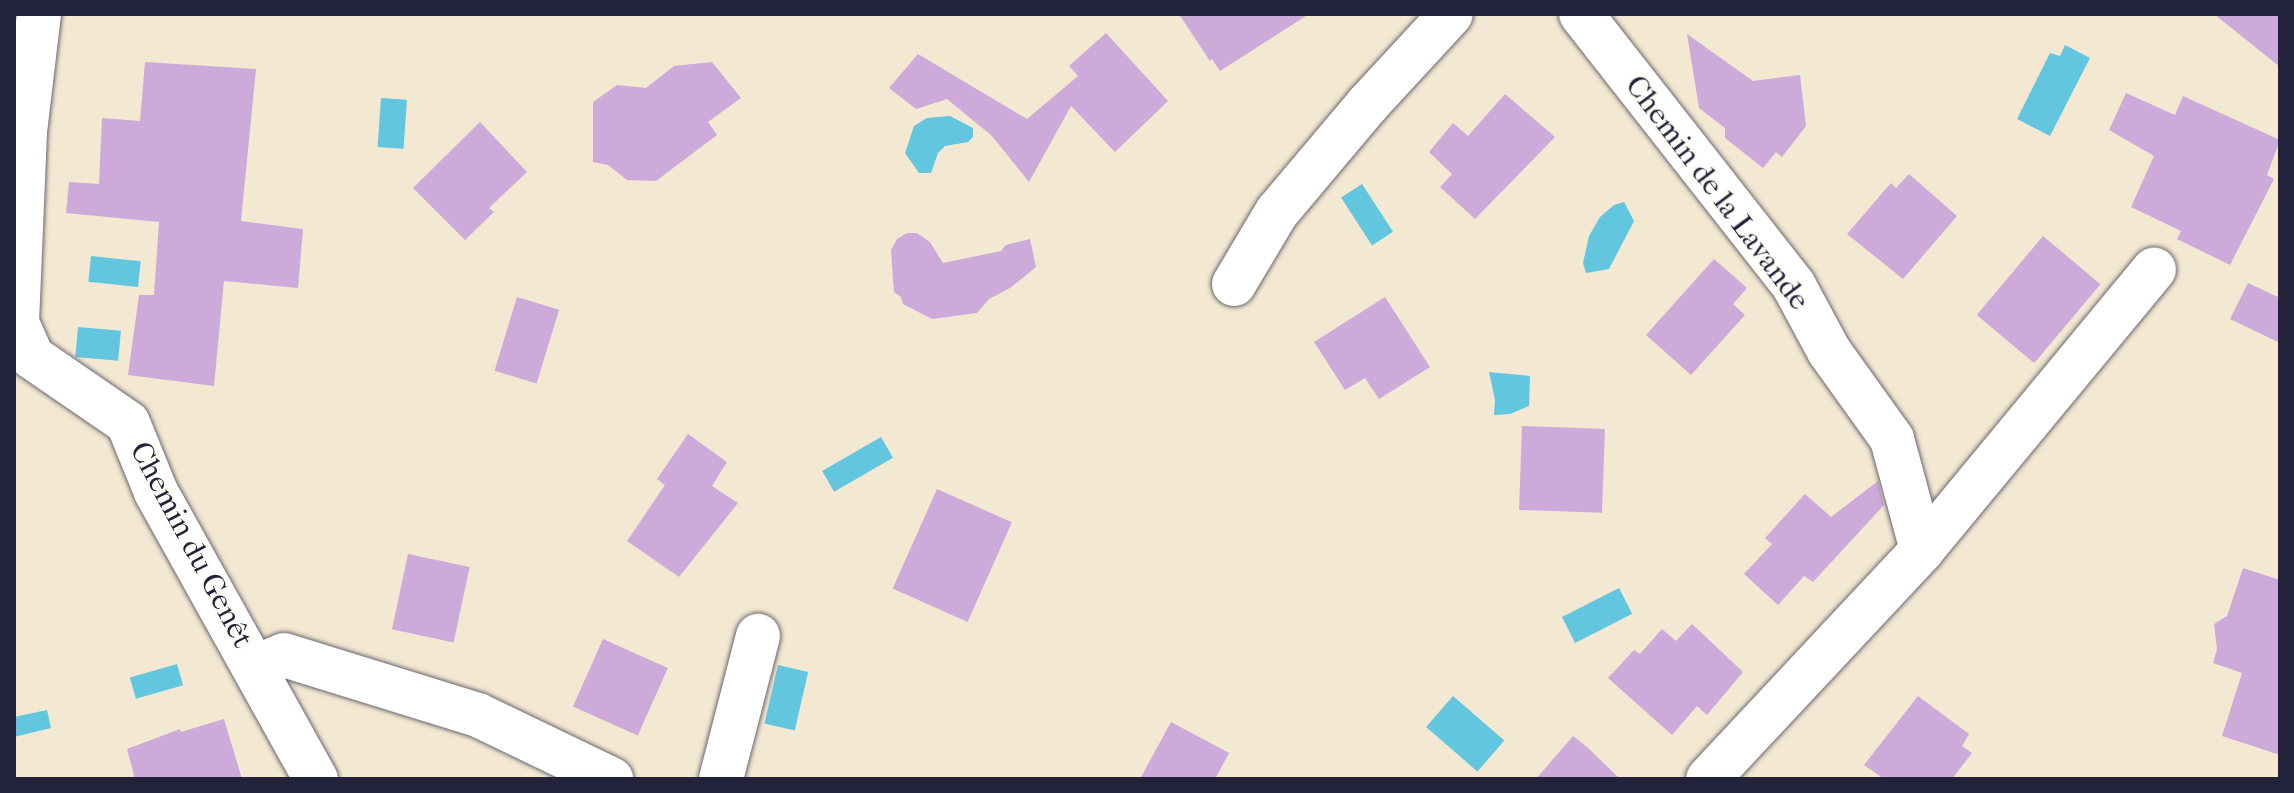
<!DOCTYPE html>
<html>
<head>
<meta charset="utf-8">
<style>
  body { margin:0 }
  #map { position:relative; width:2294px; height:793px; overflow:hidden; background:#f3e8d1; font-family:"IM FELL French Canon",serif }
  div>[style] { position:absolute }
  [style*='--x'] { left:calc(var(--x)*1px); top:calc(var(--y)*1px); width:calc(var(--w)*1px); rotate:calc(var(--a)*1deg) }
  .water>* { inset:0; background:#62c6df; transform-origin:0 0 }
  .building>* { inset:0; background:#ccaada; transform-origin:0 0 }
  .roads { filter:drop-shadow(0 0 2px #6b6770) drop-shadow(0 0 2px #6b6770) }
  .street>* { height:44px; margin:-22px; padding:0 22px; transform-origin:22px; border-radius:22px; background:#fff }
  span { translate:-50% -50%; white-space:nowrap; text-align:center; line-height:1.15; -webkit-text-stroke:6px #fdfcf7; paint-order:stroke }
  .street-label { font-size:30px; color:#22223b }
  .frame { position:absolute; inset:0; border:16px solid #22223b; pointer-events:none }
</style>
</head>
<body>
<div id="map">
  <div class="water">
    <div style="clip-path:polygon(2065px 45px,2090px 58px,2050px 136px,2017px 119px,2050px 53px,2060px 56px)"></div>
    <div style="left:381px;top:98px;width:26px;height:49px;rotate:4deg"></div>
    <div style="clip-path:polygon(950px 116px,973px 128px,973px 137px,968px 142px,945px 146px,938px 153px,931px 173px,919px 173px,905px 153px,914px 126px,927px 118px)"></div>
    <div style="left:1362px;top:184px;width:57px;height:25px;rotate:57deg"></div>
    <div style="clip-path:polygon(1624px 202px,1634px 221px,1609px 269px,1586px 273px,1583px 263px,1589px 236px,1600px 217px,1614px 205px)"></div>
    <div style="left:91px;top:256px;width:50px;height:26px;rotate:6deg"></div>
    <div style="left:78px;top:327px;width:43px;height:30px;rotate:5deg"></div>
    <div style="clip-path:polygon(1489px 372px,1530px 376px,1529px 406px,1510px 414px,1494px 415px,1495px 400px)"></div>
    <div style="left:881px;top:437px;width:24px;height:68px;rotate:60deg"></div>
    <div style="left:1619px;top:588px;width:29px;height:64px;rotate:63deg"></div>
    <div style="left:177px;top:664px;width:22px;height:49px;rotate:74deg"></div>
    <div style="left:778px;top:665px;width:31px;height:60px;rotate:13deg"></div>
    <div style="left:1453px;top:696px;width:68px;height:41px;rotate:41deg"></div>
    <div style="clip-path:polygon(47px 710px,51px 728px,14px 737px,14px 717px)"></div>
  </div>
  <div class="building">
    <div style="clip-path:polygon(1179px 14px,1309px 14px,1220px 71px,1212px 59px,1210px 61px)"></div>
    <div style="clip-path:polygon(2214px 14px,2280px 14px,2280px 67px)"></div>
    <div style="clip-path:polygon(1106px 33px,1168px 101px,1115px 152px,1071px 106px,1029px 182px,992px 136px,947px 99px,916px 109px,889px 88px,918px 54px,1027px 119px,1078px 76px,1069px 66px)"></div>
    <div style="clip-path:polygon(1687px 34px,1753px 81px,1800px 75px,1806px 126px,1782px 157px,1776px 152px,1763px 168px,1725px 138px,1725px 128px,1699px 108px)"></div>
    <div style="clip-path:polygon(145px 62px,256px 69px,241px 221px,303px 229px,298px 288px,224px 281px,214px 386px,128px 375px,139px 295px,154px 295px,159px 222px,66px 213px,69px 182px,99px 184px,102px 118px,140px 121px)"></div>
    <div style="clip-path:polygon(712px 62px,741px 98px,708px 122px,717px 135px,656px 181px,627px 180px,608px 165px,593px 162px,593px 102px,617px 85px,646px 88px,674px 66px)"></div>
    <div style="clip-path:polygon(2126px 93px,2175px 115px,2183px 96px,2280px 140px,2267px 175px,2274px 179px,2230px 265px,2177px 239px,2181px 231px,2131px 207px,2154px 156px,2109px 130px)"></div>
    <div style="clip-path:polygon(1505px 94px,1555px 137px,1475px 219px,1440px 187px,1452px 174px,1429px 152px,1453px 123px,1468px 136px)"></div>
    <div style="clip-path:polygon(480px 122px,527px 172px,489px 208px,494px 212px,465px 240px,413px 188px)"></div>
    <div style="clip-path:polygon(1909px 174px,1957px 216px,1903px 279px,1847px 234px,1891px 183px,1896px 188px)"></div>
    <div style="clip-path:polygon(907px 233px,917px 233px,930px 242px,943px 263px,1001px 251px,1006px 245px,1030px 239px,1036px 267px,1010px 288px,989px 299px,977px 313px,932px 319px,903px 304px,901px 297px,894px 292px,891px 250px,897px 239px)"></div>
    <div style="left:2043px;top:236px;width:75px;height:103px;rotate:40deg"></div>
    <div style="clip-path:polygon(1714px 259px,1747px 288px,1733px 304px,1745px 315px,1691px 375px,1646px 335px)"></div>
    <div style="clip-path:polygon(2248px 283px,2280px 298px,2280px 343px,2230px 319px)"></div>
    <div style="left:517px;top:297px;width:44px;height:77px;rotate:17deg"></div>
    <div style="clip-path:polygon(1385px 297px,1430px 367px,1379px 399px,1365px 378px,1345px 390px,1314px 342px)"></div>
    <div style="left:1522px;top:426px;width:83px;height:84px;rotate:2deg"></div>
    <div style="clip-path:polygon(688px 434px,727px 462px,712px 486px,738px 503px,679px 577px,627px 541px,665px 485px,657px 479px)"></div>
    <div style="clip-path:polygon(1878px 481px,1884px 505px,1813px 582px,1804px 576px,1778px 605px,1744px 574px,1772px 544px,1765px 538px,1805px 494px,1831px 517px)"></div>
    <div style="left:937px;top:489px;width:82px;height:109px;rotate:24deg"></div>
    <div style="left:408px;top:554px;width:63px;height:77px;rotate:12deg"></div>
    <div style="clip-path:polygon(2243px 568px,2280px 580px,2280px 755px,2222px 736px,2242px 673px,2213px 663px,2217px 649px,2214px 624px,2227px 616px)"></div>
    <div style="clip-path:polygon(1692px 624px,1743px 672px,1707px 715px,1697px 706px,1672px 735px,1608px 678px,1634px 650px,1640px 654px,1662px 629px,1676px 641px)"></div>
    <div style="left:603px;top:639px;width:71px;height:74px;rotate:24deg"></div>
    <div style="clip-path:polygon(1918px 696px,1969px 734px,1962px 746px,1972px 753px,1952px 779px,1884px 779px,1864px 765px)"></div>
    <div style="clip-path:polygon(224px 719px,242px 779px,135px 779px,127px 749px,180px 729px,181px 732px)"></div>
    <div style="clip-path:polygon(1171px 722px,1229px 753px,1215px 779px,1140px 779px)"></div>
    <div style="clip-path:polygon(1573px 736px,1587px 747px,1620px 779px,1536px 779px)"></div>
  </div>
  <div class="roads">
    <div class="street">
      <div style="--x:39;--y:14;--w:119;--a:96.8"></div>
      <div style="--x:25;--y:132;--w:191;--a:92.4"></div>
      <div style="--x:17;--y:323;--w:37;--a:66"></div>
      <div style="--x:32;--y:357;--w:116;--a:34.5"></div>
      <div style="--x:128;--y:423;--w:74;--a:67.9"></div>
      <div style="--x:156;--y:492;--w:329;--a:60.9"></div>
      <div style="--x:1581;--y:14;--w:345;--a:51.9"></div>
      <div style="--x:1794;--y:286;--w:74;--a:61.7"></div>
      <div style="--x:1829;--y:351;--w:108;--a:54.4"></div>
      <div style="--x:1892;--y:439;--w:115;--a:74.9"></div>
      <div style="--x:1234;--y:284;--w:84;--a:-59.2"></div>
      <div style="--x:1277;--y:212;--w:141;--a:-49.9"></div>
      <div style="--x:1368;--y:104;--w:122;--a:-47.3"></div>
      <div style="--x:255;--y:667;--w:31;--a:-22"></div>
      <div style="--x:284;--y:655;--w:203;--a:17.2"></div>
      <div style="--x:478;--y:715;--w:148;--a:25.7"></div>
      <div style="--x:721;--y:779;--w:148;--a:-75.5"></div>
      <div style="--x:1708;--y:779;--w:313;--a:-46.9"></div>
      <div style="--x:1922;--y:550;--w:364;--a:-50.4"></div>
    </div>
  </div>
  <div class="street-label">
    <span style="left:1717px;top:193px;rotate:53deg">Chemin de la Lavande</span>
    <span style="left:191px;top:545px;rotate:62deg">Chemin du Genêt</span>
  </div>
  <div class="frame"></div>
</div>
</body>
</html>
